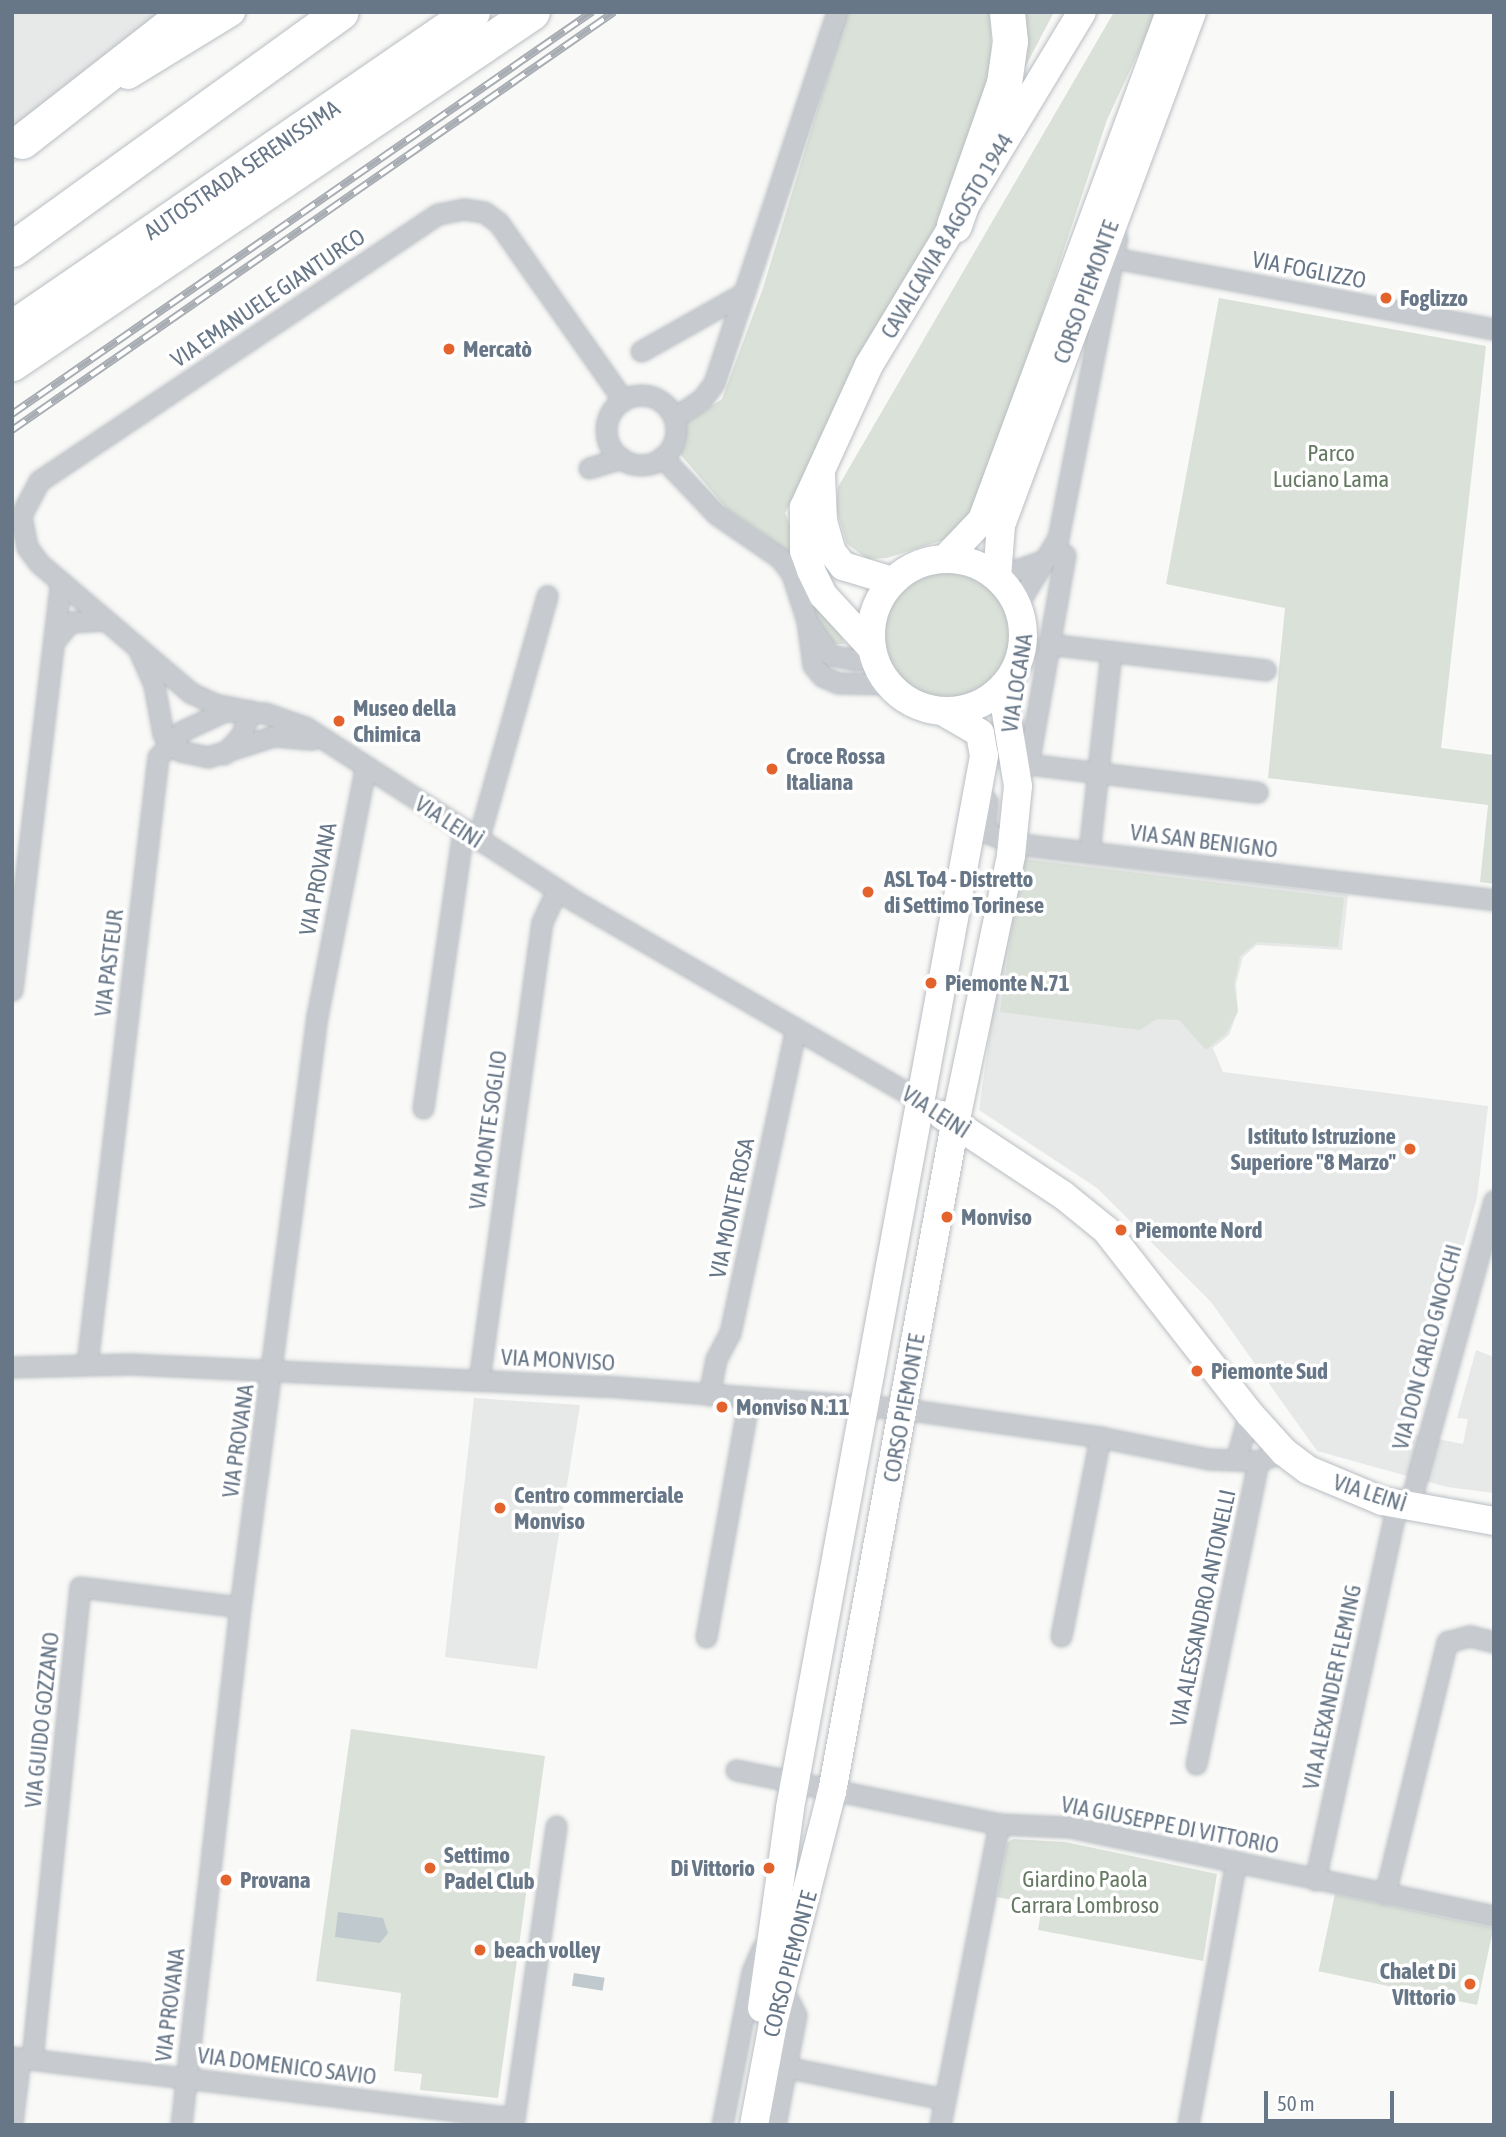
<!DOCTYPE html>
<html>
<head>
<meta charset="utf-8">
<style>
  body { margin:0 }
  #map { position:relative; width:1506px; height:2137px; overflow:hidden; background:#f9f9f7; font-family:"Asap Condensed",sans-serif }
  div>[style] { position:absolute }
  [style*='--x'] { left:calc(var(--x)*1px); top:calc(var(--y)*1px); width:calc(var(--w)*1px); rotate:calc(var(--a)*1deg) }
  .built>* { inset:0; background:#e7e8e8 }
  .green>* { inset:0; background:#dae1d8; transform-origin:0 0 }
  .round { border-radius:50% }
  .water>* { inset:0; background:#c0c9ce; transform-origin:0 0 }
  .roads { filter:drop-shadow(0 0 2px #b9bec3) drop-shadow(0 0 2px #b9bec3) }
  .street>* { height:19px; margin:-9.5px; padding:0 9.5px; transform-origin:9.5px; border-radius:9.5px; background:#c7cace }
  .street>.ring { margin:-9.5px; padding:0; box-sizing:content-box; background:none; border:19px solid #c7cace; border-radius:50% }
  .secondary>* { height:28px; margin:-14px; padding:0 14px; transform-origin:14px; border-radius:14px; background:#fff }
  .secondary>.ring { margin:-14px; padding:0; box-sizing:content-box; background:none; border:28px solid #fff; border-radius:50% }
  .highway>* { height:35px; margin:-17.5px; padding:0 17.5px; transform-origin:17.5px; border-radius:17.5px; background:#fff }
  .rail>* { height:8px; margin-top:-4px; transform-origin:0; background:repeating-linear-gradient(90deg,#fff 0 16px,#a7adb3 0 32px); box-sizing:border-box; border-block:2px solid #a7adb3 }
  .dots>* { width:19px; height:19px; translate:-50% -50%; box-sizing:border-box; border:4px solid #fff; border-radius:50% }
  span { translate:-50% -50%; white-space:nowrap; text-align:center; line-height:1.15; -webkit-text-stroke:7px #fff; paint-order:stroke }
  .street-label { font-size:23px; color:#687788 }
  .poi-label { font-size:23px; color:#687788; font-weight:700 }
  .left { translate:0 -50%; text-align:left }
  .right { translate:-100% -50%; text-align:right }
  .park-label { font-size:23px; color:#667a63 }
  .frame { position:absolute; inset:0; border:14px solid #687788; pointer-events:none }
  .scale { position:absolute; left:1264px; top:2091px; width:130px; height:32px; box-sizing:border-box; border:4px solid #687788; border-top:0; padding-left:9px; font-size:21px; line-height:24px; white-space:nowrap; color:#687788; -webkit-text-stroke:5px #fff; paint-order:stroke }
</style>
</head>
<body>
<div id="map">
  <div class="built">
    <div style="clip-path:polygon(12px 12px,225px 12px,12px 165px)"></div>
    <div style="clip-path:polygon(1015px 853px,1348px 895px,1342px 950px,1257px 945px,1243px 957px,1236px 984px,1238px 1011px,1229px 1035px,1213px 1048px,1223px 1072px,1488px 1106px,1477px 1198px,1459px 1261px,1438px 1269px,1430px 1303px,1438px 1307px,1442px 1327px,1409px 1433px,1463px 1444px,1468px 1419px,1457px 1418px,1476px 1350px,1494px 1357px,1494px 1493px,1447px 1487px,1317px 1451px,1211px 1302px,1097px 1188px,979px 1110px)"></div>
    <div style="clip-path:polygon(474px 1398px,580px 1405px,537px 1669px,445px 1657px)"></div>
  </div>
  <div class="green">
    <div style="clip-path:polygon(847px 12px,990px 12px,993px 79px,942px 230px,785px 513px,845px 644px,830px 644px,766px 536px,727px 509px,680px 454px,687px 422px,722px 399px,763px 288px)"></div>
    <div style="clip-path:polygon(1015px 12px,1054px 12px,1021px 75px)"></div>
    <div style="clip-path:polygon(1114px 12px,1157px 12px,1107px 120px,974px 519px,956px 536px,887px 558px,868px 559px,847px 544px,836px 508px,838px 487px)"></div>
    <div style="clip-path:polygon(1219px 298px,1486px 346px,1441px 748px,1494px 755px,1494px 884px,1480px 882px,1488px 805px,1268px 778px,1285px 608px,1166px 584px)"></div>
    <div class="round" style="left:885px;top:573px;width:124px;height:124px"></div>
    <div style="clip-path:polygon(1022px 859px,1344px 898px,1338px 947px,1257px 942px,1240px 956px,1234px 985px,1238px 1011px,1226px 1034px,1206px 1050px,1179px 1020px,1157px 1019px,1140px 1030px,1000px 1012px)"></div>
    <div style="clip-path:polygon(351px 1729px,545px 1756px,498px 2098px,420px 2090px,422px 2074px,394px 2071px,401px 1993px,316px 1981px)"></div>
    <div style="clip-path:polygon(1013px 1839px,1065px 1842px,1217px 1874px,1203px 1961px,1038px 1930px,1042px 1906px,997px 1897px,1007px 1843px)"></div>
    <div style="left:1335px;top:1894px;width:162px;height:79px;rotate:12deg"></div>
  </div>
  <div class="water">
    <div style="clip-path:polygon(338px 1912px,383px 1918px,388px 1933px,380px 1943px,335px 1937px)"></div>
    <div style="left:574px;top:1973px;width:31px;height:13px;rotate:9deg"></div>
  </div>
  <div class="roads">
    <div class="street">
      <div style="--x:1114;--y:258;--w:387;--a:10.6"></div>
      <div style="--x:641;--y:351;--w:118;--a:-29.4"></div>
      <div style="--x:744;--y:293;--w:296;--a:-71.7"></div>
      <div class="ring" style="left:606px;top:395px;width:51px;height:51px"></div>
      <div style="--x:674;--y:418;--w:34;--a:-34"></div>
      <div style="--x:702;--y:399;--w:20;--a:-53"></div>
      <div style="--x:714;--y:383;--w:95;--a:-71.6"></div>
      <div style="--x:662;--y:457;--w:79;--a:46.5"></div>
      <div style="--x:716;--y:514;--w:78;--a:34.5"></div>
      <div style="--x:780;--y:558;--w:20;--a:53"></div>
      <div style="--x:792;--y:574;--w:49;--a:72.3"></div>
      <div style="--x:589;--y:468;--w:34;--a:-17"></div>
      <div style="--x:1053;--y:547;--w:14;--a:34"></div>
      <div style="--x:1065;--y:555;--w:212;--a:100"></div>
      <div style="--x:1028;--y:764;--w:231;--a:7"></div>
      <div style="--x:997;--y:577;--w:51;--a:-19.5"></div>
      <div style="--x:1017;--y:605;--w:79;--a:-58.5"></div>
      <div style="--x:1058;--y:538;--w:306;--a:-78.9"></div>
      <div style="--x:56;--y:639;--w:22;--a:-51"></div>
      <div style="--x:70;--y:622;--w:34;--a:-3"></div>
      <div style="--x:1048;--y:644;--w:219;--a:6.8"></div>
      <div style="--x:140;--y:653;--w:35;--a:66"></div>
      <div style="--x:154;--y:685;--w:50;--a:79.6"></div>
      <div style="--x:163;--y:734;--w:24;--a:45"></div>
      <div style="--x:180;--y:751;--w:29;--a:12"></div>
      <div style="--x:208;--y:757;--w:69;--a:-17.7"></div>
      <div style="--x:274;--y:736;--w:38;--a:5"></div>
      <div style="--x:873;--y:653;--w:18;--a:158"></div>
      <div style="--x:856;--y:660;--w:26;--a:-169"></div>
      <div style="--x:830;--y:655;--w:41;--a:-124.1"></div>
      <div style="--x:807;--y:621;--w:44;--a:82.2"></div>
      <div style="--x:813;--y:665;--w:14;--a:51"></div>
      <div style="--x:822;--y:676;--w:17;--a:24"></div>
      <div style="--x:838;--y:683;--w:50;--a:1.1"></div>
      <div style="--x:224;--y:754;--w:25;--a:-47"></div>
      <div style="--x:241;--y:736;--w:27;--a:-70"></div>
      <div style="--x:250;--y:711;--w:36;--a:-169"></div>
      <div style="--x:215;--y:704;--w:26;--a:-155"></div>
      <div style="--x:191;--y:693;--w:200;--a:-139.5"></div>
      <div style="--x:39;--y:563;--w:20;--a:-127"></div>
      <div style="--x:27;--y:547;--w:33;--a:-101"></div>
      <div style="--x:21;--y:515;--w:38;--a:-62"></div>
      <div style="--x:39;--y:481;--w:480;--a:-33.8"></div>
      <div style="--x:438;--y:214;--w:25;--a:-11"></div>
      <div style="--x:463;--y:209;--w:21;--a:8"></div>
      <div style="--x:484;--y:212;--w:17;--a:36"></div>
      <div style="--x:498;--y:222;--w:218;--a:54.9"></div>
      <div style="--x:987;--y:801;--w:25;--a:95"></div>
      <div style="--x:985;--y:826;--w:9;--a:58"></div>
      <div style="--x:990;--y:834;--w:24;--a:22"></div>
      <div style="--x:1012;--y:843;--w:485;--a:6.7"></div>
      <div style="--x:478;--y:840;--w:254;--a:-74.2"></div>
      <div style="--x:1089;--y:852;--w:201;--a:-83.7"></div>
      <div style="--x:12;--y:990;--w:411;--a:-83.2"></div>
      <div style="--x:423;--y:1108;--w:281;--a:-81.8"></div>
      <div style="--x:87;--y:1364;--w:611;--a:-83.33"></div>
      <div style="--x:158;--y:757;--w:35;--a:-47"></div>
      <div style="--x:182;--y:731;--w:47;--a:-24.9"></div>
      <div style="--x:225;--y:711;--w:40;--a:2.9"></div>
      <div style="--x:265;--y:713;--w:42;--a:19.3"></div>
      <div style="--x:305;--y:727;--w:319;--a:32.8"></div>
      <div style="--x:573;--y:900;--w:400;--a:30"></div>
      <div style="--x:12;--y:1367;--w:118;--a:-1.5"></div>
      <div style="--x:130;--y:1364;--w:476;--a:2.7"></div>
      <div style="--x:605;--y:1386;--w:300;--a:4.4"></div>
      <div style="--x:904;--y:1409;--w:198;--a:8.1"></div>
      <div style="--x:1100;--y:1437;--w:111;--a:11.4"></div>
      <div style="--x:1209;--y:1459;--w:49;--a:2.3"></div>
      <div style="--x:1258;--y:1461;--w:28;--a:-19"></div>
      <div style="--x:479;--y:1380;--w:434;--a:-82.2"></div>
      <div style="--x:538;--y:950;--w:28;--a:-82"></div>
      <div style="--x:542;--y:922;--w:35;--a:-65"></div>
      <div style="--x:709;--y:1395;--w:37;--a:-79"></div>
      <div style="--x:716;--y:1359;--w:30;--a:-62"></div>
      <div style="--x:730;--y:1333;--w:311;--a:-77.8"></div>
      <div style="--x:1236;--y:1460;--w:49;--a:-74.5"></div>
      <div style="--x:1409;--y:1507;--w:318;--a:-74.5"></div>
      <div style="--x:1061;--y:1636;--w:203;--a:-78.9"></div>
      <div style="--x:706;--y:1637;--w:243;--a:-79.8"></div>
      <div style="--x:1196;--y:1764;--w:309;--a:-78.4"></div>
      <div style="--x:736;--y:1770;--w:268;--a:11.6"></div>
      <div style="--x:999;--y:1824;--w:70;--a:2.5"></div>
      <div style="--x:1069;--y:1827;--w:434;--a:11.8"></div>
      <div style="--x:1315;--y:1880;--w:385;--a:-77.7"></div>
      <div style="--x:1385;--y:1894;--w:260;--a:-76.2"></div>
      <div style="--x:1447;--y:1642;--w:24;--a:-15"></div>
      <div style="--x:1470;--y:1636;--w:25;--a:14"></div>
      <div style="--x:12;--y:2057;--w:506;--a:6.93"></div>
      <div style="--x:32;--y:2059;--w:474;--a:-84.2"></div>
      <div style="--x:80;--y:1587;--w:161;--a:7.1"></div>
      <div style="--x:785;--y:2067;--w:162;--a:11.4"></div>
      <div style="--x:12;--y:2123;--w:65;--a:-83"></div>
      <div style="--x:181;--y:2125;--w:521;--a:-83.5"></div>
      <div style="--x:240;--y:1607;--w:596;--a:-82.58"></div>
      <div style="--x:317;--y:1016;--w:253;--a:-79"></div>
      <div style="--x:513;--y:2125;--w:302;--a:-81.8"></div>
      <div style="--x:722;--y:2125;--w:156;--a:-78.9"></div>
      <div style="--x:752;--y:1972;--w:26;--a:-67"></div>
      <div style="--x:775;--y:2125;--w:112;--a:-79.2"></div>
      <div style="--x:796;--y:2015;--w:29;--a:-117"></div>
      <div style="--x:940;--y:2125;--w:307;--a:-78.9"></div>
      <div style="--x:1188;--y:2125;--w:268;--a:-79.7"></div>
    </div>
    <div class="secondary">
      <div style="--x:128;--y:75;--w:121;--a:-31.5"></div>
      <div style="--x:821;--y:475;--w:46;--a:87.5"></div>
      <div style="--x:823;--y:521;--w:32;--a:74"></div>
      <div style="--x:832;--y:552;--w:18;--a:52"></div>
      <div style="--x:843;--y:566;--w:51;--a:17"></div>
      <div style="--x:946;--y:558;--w:52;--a:-46.5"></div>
      <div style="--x:982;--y:520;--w:542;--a:-69.69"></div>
      <div class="ring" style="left:871px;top:559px;width:124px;height:124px"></div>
      <div style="--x:997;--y:577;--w:52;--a:-85.6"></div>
      <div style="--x:1001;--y:525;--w:547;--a:-69.58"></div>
      <div style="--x:870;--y:646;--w:69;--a:-132.7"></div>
      <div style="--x:823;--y:595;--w:28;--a:-116"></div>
      <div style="--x:811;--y:570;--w:20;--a:-110"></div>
      <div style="--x:804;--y:551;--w:44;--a:-90"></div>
      <div style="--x:804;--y:507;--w:156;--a:-65.4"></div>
      <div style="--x:869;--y:365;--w:412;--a:-58.9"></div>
      <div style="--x:942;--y:1115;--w:145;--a:33.5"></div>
      <div style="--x:1063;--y:1195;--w:55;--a:39.1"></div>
      <div style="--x:1106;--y:1230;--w:232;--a:52"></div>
      <div style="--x:1249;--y:1413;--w:52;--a:48.1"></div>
      <div style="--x:1284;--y:1452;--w:30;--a:37"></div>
      <div style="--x:1308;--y:1470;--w:80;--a:22.7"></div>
      <div style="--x:1382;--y:1501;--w:114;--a:10.1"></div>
      <div style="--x:762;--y:2008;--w:202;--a:-82"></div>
      <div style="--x:790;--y:1808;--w:1070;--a:-79.55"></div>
      <div style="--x:984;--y:756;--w:23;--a:-100"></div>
      <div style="--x:980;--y:733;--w:42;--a:-149.7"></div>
      <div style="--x:754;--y:2125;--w:104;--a:-79.4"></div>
      <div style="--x:773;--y:2023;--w:238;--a:-75.7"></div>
      <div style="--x:832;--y:1792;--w:679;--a:-79.57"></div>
      <div style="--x:955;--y:1124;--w:275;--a:-78.2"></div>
      <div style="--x:1011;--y:855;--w:69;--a:-84.2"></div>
      <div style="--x:1018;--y:786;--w:99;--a:-99.3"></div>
    </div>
    <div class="highway">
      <div style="--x:22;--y:141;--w:209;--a:-38"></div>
      <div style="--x:954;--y:225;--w:151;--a:-70.6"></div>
      <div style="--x:1004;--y:83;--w:42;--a:-81.9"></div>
      <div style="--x:1010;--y:41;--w:29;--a:-96"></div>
      <div style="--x:12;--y:249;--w:405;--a:-35.8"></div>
      <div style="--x:12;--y:328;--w:558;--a:-34.49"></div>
      <div style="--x:12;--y:363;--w:627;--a:-34.02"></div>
    </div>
  </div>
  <div class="rail">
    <div style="--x:12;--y:414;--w:706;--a:-34.73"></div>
    <div style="--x:12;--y:430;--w:733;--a:-34.77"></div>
  </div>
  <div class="dots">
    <div style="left:1386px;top:298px;background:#e4632c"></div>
    <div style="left:449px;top:349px;background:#e4632c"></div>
    <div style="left:339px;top:721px;background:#e4632c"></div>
    <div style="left:772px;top:769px;background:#e4632c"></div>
    <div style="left:868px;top:892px;background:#e4632c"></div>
    <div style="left:931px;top:983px;background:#e4632c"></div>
    <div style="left:1410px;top:1149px;background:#e4632c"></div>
    <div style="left:947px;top:1217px;background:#e4632c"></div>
    <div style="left:1121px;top:1230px;background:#e4632c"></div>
    <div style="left:1197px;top:1371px;background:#e4632c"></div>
    <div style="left:722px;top:1407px;background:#e4632c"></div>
    <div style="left:500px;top:1508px;background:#e4632c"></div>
    <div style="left:430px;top:1868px;background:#e4632c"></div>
    <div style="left:769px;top:1868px;background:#e4632c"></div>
    <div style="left:226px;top:1880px;background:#e4632c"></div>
    <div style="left:480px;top:1950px;background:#e4632c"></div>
    <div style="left:1470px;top:1984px;background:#e4632c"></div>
  </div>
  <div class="street-label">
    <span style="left:242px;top:170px;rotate:-34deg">AUTOSTRADA SERENISSIMA</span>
    <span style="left:947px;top:236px;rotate:-59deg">CAVALCAVIA 8 AGOSTO 1944</span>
    <span style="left:1309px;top:270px;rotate:11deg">VIA FOGLIZZO</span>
    <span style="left:1086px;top:292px;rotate:-70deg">CORSO PIEMONTE</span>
    <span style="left:268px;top:298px;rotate:-34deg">VIA EMANUELE GIANTURCO</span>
    <span style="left:1017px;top:683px;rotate:-81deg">VIA LOCANA</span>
    <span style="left:449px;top:822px;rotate:33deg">VIA LEINÌ</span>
    <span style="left:1204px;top:841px;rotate:7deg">VIA SAN BENIGNO</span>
    <span style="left:318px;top:879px;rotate:-79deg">VIA PROVANA</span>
    <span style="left:109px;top:963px;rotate:-83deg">VIA PASTEUR</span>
    <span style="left:936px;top:1112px;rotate:33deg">VIA LEINÌ</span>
    <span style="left:488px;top:1130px;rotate:-82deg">VIA MONTE SOGLIO</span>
    <span style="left:732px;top:1208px;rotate:-78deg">VIA MONTE ROSA</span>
    <span style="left:1427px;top:1347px;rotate:-75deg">VIA DON CARLO GNOCCHI</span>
    <span style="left:558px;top:1360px;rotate:3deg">VIA MONVISO</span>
    <span style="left:904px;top:1408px;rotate:-80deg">CORSO PIEMONTE</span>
    <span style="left:238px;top:1441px;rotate:-82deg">VIA PROVANA</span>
    <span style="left:1370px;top:1493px;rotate:18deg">VIA LEINÌ</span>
    <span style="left:1203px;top:1608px;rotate:-78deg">VIA ALESSANDRO ANTONELLI</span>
    <span style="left:1332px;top:1687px;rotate:-78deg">VIA ALEXANDER FLEMING</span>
    <span style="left:42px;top:1720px;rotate:-84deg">VIA GUIDO GOZZANO</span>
    <span style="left:1170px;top:1825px;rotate:11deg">VIA GIUSEPPE DI VITTORIO</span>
    <span style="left:790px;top:1964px;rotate:-75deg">CORSO PIEMONTE</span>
    <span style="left:170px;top:2005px;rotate:-83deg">VIA PROVANA</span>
    <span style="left:287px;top:2066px;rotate:7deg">VIA DOMENICO SAVIO</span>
  </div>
  <div class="poi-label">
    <span class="left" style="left:1400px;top:298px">Foglizzo</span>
    <span class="left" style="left:463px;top:349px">Mercatò</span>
    <span class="left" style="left:353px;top:721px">Museo della<br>Chimica</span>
    <span class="left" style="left:786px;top:769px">Croce Rossa<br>Italiana</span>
    <span class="left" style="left:884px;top:892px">ASL To4 - Distretto<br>di Settimo Torinese</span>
    <span class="left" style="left:945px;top:983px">Piemonte N.71</span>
    <span class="right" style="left:1396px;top:1149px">Istituto Istruzione<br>Superiore "8 Marzo"</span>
    <span class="left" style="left:961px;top:1217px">Monviso</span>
    <span class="left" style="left:1135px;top:1230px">Piemonte Nord</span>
    <span class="left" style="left:1211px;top:1371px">Piemonte Sud</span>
    <span class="left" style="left:736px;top:1407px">Monviso N.11</span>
    <span class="left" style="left:514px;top:1508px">Centro commerciale<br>Monviso</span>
    <span class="left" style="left:444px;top:1868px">Settimo<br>Padel Club</span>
    <span class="right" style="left:755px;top:1868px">Di Vittorio</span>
    <span class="left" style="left:240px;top:1880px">Provana</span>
    <span class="left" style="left:494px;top:1950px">beach volley</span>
    <span class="right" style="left:1456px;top:1984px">Chalet Di<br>VIttorio</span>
  </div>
  <div class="park-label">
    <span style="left:1331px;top:466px">Parco<br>Luciano Lama</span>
    <span style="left:1085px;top:1892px">Giardino Paola<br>Carrara Lombroso</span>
  </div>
  <div class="frame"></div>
  <div class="scale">50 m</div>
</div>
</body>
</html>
